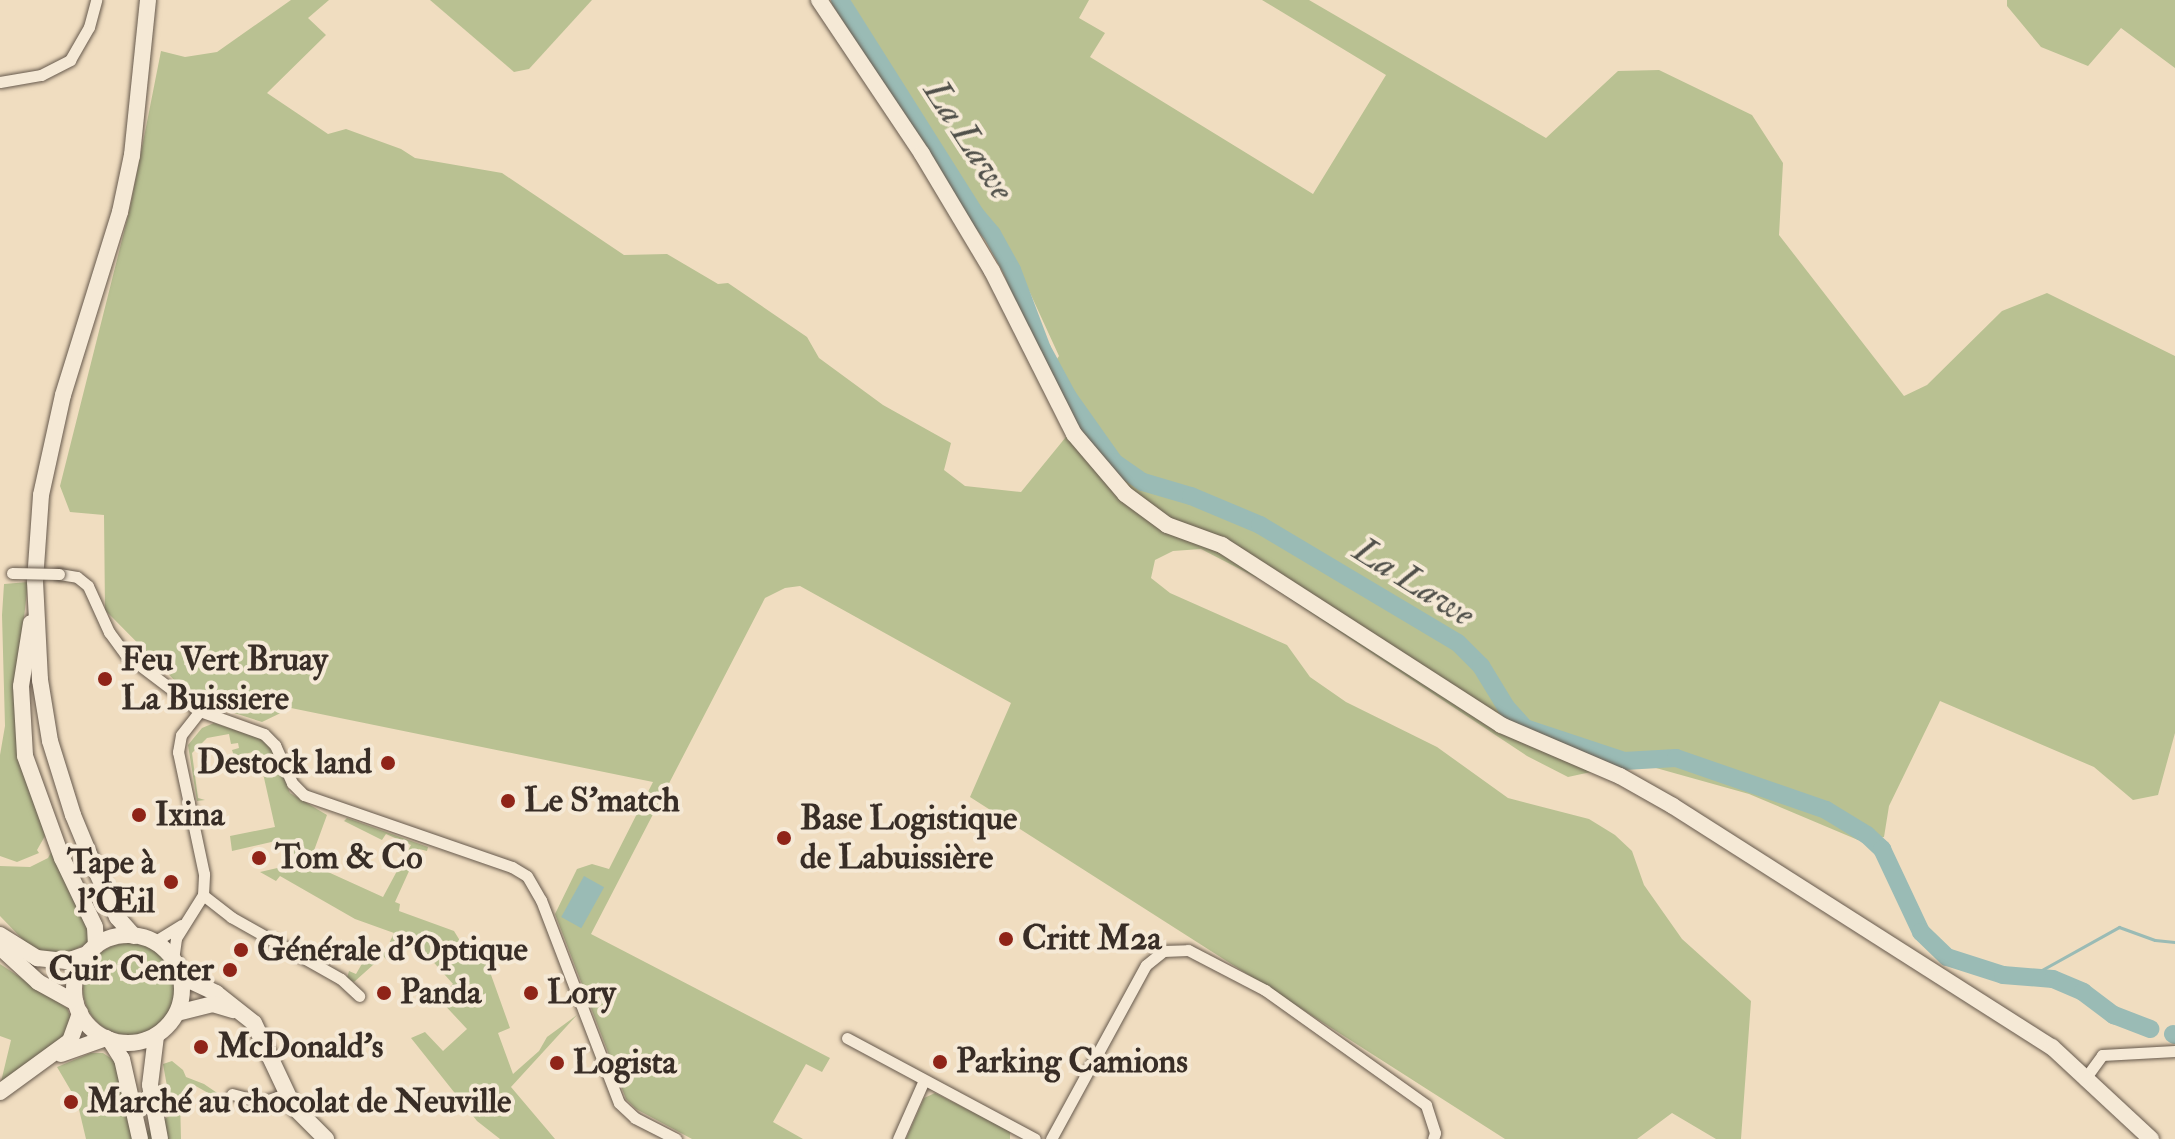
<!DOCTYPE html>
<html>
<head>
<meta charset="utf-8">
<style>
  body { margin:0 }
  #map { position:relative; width:2175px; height:1139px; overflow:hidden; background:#f0ddc0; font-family:"IM FELL Double Pica",serif }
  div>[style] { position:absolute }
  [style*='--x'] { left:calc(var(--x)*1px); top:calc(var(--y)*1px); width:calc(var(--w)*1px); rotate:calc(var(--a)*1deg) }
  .green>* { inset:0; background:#b9c192 }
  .round { border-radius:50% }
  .water>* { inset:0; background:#9abbb5; transform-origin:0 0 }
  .stream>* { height:3px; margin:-1.5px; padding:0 1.5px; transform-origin:1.5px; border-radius:1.5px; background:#9abbb5 }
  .river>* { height:18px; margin:-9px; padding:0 9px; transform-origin:9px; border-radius:9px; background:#9abbb5 }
  .roads { filter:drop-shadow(0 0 2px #66594c) drop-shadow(0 0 2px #66594c) }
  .street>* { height:11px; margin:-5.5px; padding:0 5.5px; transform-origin:5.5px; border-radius:5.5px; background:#f5e9d6 }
  .secondary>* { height:16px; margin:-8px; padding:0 8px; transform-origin:8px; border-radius:8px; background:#f5e9d6 }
  .secondary>.ring { margin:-8px; padding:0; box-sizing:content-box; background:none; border:16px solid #f5e9d6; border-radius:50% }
  .bridges { filter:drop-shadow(0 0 2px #66594c) drop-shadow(0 0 2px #66594c) }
  .street-bridge>* { height:11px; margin:-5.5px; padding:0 5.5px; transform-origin:5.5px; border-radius:5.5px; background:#f5e9d6 }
  .dots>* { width:22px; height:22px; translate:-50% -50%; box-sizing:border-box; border:4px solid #f5e9d6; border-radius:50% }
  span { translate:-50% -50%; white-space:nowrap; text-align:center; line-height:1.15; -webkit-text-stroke:8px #f5e9d6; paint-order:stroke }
  .poi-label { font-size:34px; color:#382d26; font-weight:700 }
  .left { translate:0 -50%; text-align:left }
  .right { translate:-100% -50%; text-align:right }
  .water-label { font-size:36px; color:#50504a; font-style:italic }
</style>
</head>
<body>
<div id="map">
  <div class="green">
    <div style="clip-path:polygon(291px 0,329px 0,308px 18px,326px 35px,267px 93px,328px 134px,346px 129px,401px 149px,415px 158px,502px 173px,624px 255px,667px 254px,718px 284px,728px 283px,807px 337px,819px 358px,883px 405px,951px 443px,944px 470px,965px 486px,1021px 492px,1070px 432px,1045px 376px,1059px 356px,1020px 271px,850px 0,1089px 0,1079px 18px,1105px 33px,1090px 57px,1313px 194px,1386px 75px,1262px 0,1309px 0,1546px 138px,1618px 71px,1659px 70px,1752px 115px,1783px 163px,1779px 235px,1904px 396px,1927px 385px,2002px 311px,2047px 293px,2175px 356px,2175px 733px,2158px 795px,2133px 800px,2094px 767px,1940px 701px,1889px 806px,1884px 837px,1858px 840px,1749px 794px,1656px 768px,1623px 768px,1625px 787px,1591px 772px,1568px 777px,1527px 756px,1263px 581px,1201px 549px,1173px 551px,1155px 560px,1151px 578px,1170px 593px,1287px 645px,1310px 677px,1346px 702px,1437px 747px,1508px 798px,1589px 819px,1615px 835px,1632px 851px,1644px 885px,1682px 939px,1751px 1001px,1741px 1139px,1716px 1139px,1672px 1113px,1637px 1139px,1505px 1139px,970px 797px,1011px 703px,800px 586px,785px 588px,765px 598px,591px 934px,830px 1058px,822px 1072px,806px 1064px,773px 1122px,803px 1139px,692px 1139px,636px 1109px,626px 1099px,555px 914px,577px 869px,592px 864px,609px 869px,653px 782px,291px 708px,262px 722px,194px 700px,105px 610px,104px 515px,70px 512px,60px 486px,130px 208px,161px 51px,185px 57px,217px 52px)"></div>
    <div style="clip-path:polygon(430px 0,592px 0,529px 69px,514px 72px)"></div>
    <div style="clip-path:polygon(2007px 0,2175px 0,2175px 68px,2121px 28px,2088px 66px,2041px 47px,2007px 6px)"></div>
    <div style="clip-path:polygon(28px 582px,15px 699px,45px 836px,37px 850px,39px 853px,17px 862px,0 856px,0 755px,5px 726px,2px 615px,4px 584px)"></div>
    <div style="clip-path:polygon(214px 723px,264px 740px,274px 754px,290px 793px,327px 815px,312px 856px,320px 860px,317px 867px,383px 897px,411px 845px,386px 834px,382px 840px,344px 821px,347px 818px,428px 847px,427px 851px,419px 849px,395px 902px,400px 904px,399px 911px,454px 931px,473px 962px,485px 958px,510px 1028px,498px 1033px,513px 1074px,539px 1051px,547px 1037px,577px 1015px,511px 1087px,555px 1139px,500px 1139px,477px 1121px,411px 1038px,425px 1032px,443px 1051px,467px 1029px,438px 998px,453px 984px,412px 938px,387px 960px,383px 956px,354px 982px,347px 978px,349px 971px,356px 974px,371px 948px,385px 952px,394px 933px,355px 919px,280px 876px,276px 881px,260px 872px,286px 866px,280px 840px,232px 851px,230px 836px,275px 827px,258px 751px,234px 756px,232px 750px,239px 748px,238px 743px,231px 744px,229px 734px,207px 738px,192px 753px,198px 798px,205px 800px,197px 801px,188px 745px,202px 728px)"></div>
    <div style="clip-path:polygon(54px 847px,76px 893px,92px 941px,66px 954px,44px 953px,27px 944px,0 916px,0 866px,30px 867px,48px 858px)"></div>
    <div class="round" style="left:83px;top:943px;width:92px;height:92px"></div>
    <div style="clip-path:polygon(0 964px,67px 1008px,72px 1021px,67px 1037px,0 1086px,11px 1040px,0 1036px)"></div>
    <div style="clip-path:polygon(91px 1053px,103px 1053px,115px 1061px,133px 1139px,86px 1139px,77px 1101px,57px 1067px)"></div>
    <div style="clip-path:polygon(161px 1053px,163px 1064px,172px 1061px,183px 1070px,186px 1077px,204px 1084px,226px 1099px,224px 1102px,194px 1085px,188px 1098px,180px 1098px,181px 1139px,136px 1139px,172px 1114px)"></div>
    <div style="clip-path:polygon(935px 1093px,1010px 1131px,1010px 1139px,906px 1139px,924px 1098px)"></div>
  </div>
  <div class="water">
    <div style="left:584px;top:876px;width:23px;height:47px;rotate:29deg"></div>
  </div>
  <div class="stream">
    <div style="--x:2031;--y:976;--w:101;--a:-29.1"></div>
    <div style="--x:2119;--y:927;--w:38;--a:20"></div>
    <div style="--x:2155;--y:940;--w:20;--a:6"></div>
  </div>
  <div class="river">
    <div style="--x:840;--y:0;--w:254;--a:57.7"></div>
    <div style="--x:976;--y:215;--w:25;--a:50"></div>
    <div style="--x:992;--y:234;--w:41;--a:60.9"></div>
    <div style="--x:1012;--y:270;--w:85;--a:69.2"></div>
    <div style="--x:1042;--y:349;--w:55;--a:61.6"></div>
    <div style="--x:1068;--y:397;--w:80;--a:54.7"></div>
    <div style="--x:1114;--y:462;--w:35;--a:35"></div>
    <div style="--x:1143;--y:482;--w:50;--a:16.3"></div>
    <div style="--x:1191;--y:496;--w:75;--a:22.8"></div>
    <div style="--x:1260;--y:525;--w:230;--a:30.8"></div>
    <div style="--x:1458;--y:643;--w:33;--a:45"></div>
    <div style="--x:1481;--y:666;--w:48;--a:58.6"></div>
    <div style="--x:1506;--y:707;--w:28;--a:48"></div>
    <div style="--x:1525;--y:728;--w:104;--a:18.4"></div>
    <div style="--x:1624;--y:761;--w:52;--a:-3.3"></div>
    <div style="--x:1676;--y:758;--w:159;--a:19.1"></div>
    <div style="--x:1826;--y:810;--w:48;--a:31.4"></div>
    <div style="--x:1867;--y:835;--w:21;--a:43"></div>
    <div style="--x:1882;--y:849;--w:92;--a:64.8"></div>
    <div style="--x:1921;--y:932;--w:36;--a:44"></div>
    <div style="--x:1947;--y:957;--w:59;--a:17.8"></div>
    <div style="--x:2003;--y:975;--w:50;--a:4.6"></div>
    <div style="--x:2053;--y:979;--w:33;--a:23"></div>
    <div style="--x:2083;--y:992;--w:39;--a:37"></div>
    <div style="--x:2114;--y:1015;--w:39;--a:21"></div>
    <div style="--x:2173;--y:1034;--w:2;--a:27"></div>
  </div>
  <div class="roads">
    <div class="street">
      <div style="--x:0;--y:82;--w:42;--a:-9.7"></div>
      <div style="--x:41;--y:75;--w:33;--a:-27"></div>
      <div style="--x:70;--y:60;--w:38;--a:-60"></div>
      <div style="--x:89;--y:27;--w:28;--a:-75"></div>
      <div style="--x:59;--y:574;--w:18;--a:9"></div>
      <div style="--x:77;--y:577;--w:14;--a:39"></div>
      <div style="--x:88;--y:586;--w:51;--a:65.5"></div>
      <div style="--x:109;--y:632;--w:27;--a:54"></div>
      <div style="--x:125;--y:654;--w:94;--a:37.2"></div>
      <div style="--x:200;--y:711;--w:68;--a:19.8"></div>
      <div style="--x:264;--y:734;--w:16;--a:45"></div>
      <div style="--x:275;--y:745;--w:42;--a:65.9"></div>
      <div style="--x:292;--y:783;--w:17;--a:45"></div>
      <div style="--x:304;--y:795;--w:220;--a:19.1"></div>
      <div style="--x:512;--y:867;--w:17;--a:31"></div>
      <div style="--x:527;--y:876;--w:28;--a:60"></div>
      <div style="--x:541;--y:900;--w:217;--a:69"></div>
      <div style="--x:619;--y:1103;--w:22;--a:43"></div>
      <div style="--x:635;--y:1118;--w:46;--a:27.1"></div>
      <div style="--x:203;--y:895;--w:36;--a:38"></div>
      <div style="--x:231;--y:917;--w:126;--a:29.4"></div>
      <div style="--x:341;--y:979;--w:25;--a:43"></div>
      <div style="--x:154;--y:942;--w:32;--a:-32"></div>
      <div style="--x:173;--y:960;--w:22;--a:-82"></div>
      <div style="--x:176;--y:938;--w:51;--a:-57.9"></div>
      <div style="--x:203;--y:895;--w:21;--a:-87"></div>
      <div style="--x:204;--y:874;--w:125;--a:-102"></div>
      <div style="--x:178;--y:752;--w:17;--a:-80"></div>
      <div style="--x:181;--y:735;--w:31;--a:-52"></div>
      <div style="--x:847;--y:1038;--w:213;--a:28.2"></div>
      <div style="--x:2084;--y:1080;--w:31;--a:-54"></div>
      <div style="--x:2102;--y:1055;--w:73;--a:-3.1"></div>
      <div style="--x:232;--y:1094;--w:31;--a:15"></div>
      <div style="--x:262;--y:1102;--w:25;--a:-18"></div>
      <div style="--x:898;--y:1139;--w:64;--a:-66.2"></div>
      <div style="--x:1051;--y:1139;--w:198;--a:-61.4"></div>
      <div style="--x:1146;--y:965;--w:22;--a:-39"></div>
      <div style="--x:1163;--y:951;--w:25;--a:-2"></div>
      <div style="--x:1188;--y:950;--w:87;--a:27.5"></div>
      <div style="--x:1265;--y:990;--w:198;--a:35.5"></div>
      <div style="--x:1426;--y:1105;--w:29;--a:72"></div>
      <div style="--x:1435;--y:1133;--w:6;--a:108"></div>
    </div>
    <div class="secondary">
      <div style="--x:819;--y:0;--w:185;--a:56.2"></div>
      <div style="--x:922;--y:154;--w:136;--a:59.1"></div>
      <div style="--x:992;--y:271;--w:182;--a:63.3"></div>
      <div style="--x:1074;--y:434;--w:79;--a:49.6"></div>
      <div style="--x:1125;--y:494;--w:52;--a:36.4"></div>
      <div style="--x:1167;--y:525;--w:59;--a:20"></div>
      <div style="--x:1222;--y:545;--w:332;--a:32.8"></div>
      <div style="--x:1501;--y:725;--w:129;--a:23.2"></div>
      <div style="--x:1620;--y:776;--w:61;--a:29.5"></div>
      <div style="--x:1673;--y:806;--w:449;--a:32.5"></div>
      <div style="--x:2052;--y:1047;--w:135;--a:42.9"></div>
      <div style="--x:31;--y:623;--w:64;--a:99"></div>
      <div style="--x:21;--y:686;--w:70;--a:86.7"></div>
      <div style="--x:25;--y:756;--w:109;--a:70.1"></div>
      <div style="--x:62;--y:858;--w:76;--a:64.4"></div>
      <div style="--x:95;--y:927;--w:19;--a:87"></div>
      <div style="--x:0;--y:935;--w:44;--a:31.9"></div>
      <div style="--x:37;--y:958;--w:30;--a:6"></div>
      <div style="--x:67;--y:961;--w:21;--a:-19"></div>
      <div class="ring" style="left:74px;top:935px;width:92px;height:92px"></div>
      <div style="--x:134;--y:936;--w:25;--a:-132"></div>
      <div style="--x:117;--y:917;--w:48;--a:-114.4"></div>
      <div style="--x:97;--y:873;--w:63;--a:-112.5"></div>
      <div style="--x:73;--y:815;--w:77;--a:-107.3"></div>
      <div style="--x:50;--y:741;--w:62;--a:-99.3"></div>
      <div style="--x:40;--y:680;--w:99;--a:-92.9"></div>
      <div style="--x:35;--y:581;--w:86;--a:-86"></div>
      <div style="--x:41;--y:495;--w:102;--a:-77.6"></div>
      <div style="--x:63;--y:395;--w:192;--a:-72.7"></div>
      <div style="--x:120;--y:212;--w:58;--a:-78.1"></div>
      <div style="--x:132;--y:155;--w:156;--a:-84.1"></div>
      <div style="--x:0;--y:947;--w:52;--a:42.6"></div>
      <div style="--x:38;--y:982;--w:43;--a:28.9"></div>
      <div style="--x:180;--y:976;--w:40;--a:25"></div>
      <div style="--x:216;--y:993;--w:48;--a:38.3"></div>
      <div style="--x:254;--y:1023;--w:92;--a:64.8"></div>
      <div style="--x:293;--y:1106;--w:47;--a:45"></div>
      <div style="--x:177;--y:1013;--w:37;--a:-14"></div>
      <div style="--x:213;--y:1004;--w:21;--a:17"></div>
      <div style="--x:156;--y:1036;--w:49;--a:97"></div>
      <div style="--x:150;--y:1085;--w:55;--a:79.5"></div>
      <div style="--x:110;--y:1040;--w:22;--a:58"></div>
      <div style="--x:122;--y:1059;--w:82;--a:77.3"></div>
      <div style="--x:61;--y:1054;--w:48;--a:-19.6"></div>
      <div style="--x:0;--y:1092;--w:87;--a:-36.1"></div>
      <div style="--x:70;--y:1041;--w:30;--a:-70"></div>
    </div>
  </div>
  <div class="bridges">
    <div class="street-bridge">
      <div style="--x:12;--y:573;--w:47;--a:1.2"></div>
    </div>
  </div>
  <div class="dots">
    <div style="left:105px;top:679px;background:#8f2418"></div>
    <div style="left:388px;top:763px;background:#8f2418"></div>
    <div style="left:508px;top:801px;background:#8f2418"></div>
    <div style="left:139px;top:815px;background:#8f2418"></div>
    <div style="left:784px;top:838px;background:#8f2418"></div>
    <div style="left:259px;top:858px;background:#8f2418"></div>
    <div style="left:171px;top:882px;background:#8f2418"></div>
    <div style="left:1006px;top:939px;background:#8f2418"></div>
    <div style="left:241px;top:950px;background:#8f2418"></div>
    <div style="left:230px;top:970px;background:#8f2418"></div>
    <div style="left:384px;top:993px;background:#8f2418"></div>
    <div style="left:531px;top:993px;background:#8f2418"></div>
    <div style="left:201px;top:1047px;background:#8f2418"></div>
    <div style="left:940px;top:1062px;background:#8f2418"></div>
    <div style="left:557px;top:1063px;background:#8f2418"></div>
    <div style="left:71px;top:1102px;background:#8f2418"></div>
  </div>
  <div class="poi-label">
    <span class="left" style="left:121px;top:679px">Feu Vert Bruay<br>La Buissiere</span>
    <span class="right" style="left:372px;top:763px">Destock land</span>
    <span class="left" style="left:524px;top:801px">Le S'match</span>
    <span class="left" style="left:155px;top:815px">Ixina</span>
    <span class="left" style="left:800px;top:838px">Base Logistique<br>de Labuissière</span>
    <span class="left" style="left:275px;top:858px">Tom &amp; Co</span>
    <span class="right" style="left:155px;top:882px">Tape à<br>l'Œil</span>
    <span class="left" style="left:1022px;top:939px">Critt M2a</span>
    <span class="left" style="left:257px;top:950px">Générale d'Optique</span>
    <span class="right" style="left:214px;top:970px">Cuir Center</span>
    <span class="left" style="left:400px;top:993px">Panda</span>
    <span class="left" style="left:547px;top:993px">Lory</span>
    <span class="left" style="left:217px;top:1047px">McDonald's</span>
    <span class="left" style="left:956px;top:1062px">Parking Camions</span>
    <span class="left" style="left:573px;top:1063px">Logista</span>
    <span class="left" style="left:87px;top:1102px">Marché au chocolat de Neuville</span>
  </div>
  <div class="water-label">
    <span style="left:969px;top:140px;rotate:57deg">La Lawe</span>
    <span style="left:1414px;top:582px;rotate:32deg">La Lawe</span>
  </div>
</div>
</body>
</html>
